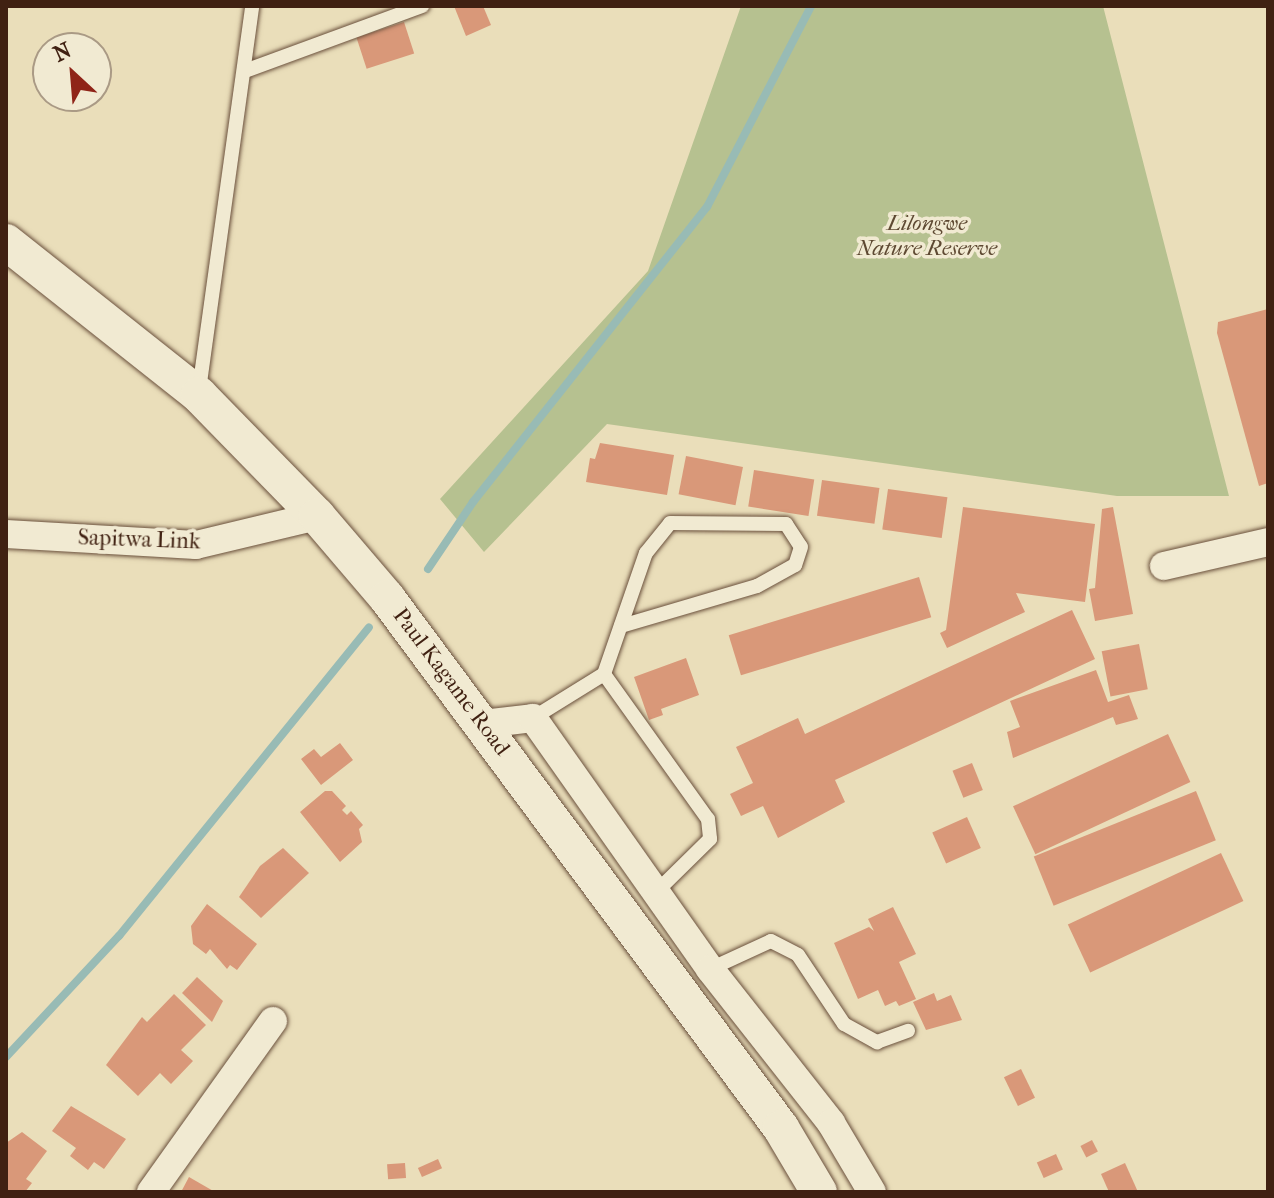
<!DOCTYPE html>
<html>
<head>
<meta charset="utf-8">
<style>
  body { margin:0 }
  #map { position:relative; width:1274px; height:1198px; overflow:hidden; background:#eadeba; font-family:"IM FELL French Canon",serif }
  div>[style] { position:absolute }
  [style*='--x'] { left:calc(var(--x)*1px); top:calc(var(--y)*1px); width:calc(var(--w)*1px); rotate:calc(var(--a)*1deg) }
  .green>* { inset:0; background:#b6c190 }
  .stream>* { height:8px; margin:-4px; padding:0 4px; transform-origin:4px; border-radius:4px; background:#98bbb5 }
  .building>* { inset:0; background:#d99879; transform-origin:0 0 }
  .roads { filter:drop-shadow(0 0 2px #6a503c) drop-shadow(0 0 2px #6a503c) }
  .service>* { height:14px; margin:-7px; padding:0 7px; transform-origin:7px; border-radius:7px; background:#f1ead2 }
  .minor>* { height:28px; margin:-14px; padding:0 14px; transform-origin:14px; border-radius:14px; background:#f1ead2 }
  .tertiary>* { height:36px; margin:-18px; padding:0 18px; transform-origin:18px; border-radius:18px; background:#f1ead2 }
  span { translate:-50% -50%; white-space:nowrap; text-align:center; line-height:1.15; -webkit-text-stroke:7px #f1ead2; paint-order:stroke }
  .park-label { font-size:22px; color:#5e4932; font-style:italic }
  .street-label { font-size:22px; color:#402112 }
  .frame { position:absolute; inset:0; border:8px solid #402112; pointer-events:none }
  .north { position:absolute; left:32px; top:32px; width:80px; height:80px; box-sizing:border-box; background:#f1ead2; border:2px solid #aa9a85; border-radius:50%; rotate:334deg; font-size:22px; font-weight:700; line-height:32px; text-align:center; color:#402112 }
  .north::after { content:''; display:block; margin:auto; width:28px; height:36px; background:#8f2418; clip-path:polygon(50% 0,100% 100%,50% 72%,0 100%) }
</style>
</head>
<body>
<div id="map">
  <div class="green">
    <div style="clip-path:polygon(741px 6px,1103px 6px,1229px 496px,1117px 496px,607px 424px,484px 552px,440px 499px,648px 271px)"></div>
  </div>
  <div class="stream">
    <div style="--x:428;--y:569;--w:81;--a:-56.1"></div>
    <div style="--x:473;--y:502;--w:377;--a:-51.6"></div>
    <div style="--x:707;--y:207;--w:226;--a:-62.6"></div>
    <div style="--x:6;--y:1057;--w:166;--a:-47"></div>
    <div style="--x:119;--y:936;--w:397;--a:-51"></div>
  </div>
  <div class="building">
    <div style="clip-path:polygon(454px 6px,483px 6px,491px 25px,466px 36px)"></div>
    <div style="left:404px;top:22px;width:33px;height:50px;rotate:72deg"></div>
    <div style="clip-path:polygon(1268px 309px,1268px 483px,1259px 486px,1217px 333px,1218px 322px)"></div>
    <div style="clip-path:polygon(600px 443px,674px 455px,667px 495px,586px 482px,590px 458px,595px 459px)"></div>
    <div style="left:686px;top:456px;width:58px;height:39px;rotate:11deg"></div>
    <div style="left:754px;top:470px;width:61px;height:37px;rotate:9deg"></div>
    <div style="left:822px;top:480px;width:58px;height:36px;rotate:8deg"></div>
    <div style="left:888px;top:489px;width:60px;height:41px;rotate:8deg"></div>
    <div style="clip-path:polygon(963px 507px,1095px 524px,1085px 602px,1016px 593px,1025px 612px,947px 648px,940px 633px,946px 630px)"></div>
    <div style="clip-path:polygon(1113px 507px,1133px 614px,1095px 621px,1089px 589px,1095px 588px,1102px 509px)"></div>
    <div style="left:919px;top:577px;width:42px;height:199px;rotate:73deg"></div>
    <div style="clip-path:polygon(1072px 610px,1095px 659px,835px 780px,845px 802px,778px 838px,763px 806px,741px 816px,730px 794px,753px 783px,736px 747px,798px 718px,805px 734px)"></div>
    <div style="left:1139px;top:644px;width:46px;height:38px;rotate:79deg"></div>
    <div style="clip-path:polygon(686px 658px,699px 695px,661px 709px,663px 715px,649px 720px,634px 677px)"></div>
    <div style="clip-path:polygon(1096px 670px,1108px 702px,1129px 695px,1138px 719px,1116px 725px,1113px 717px,1013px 758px,1007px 732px,1020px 727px,1010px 701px)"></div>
    <div style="left:1168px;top:734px;width:53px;height:171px;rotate:65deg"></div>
    <div style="clip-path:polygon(340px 743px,353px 760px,321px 785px,301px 759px,314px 749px,321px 757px)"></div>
    <div style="left:972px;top:763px;width:29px;height:21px;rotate:68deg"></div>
    <div style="clip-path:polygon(325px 791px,332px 791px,346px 806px,342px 810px,347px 815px,351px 811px,363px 825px,359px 829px,362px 842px,340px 862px,300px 812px)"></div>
    <div style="left:1196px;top:791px;width:53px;height:175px;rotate:68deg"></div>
    <div style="left:967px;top:817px;width:34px;height:38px;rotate:66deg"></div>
    <div style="clip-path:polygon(283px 848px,309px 873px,261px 918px,239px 897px,260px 866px)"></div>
    <div style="left:1221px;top:853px;width:53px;height:169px;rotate:65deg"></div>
    <div style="clip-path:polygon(207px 904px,257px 944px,237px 970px,230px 965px,227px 969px,210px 949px,206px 954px,193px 944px,191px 926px)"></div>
    <div style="clip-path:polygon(893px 907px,916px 954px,899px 962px,916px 999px,899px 1006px,896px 1001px,885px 1006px,878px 990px,858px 999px,834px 943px,869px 927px,874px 931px,868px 919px)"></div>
    <div style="clip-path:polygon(197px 977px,223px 1001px,212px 1022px,182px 993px)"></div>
    <div style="clip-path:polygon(934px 993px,937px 1001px,951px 995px,962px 1020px,926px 1030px,913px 1002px)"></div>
    <div style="clip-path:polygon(174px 994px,206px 1025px,181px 1050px,193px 1061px,171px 1084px,160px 1073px,138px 1096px,106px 1065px,142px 1017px,147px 1022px)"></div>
    <div style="left:1021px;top:1069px;width:32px;height:19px;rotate:64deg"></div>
    <div style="clip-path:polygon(71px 1106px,126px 1139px,104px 1169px,94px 1162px,88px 1170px,70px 1156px,76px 1148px,52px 1131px)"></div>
    <div style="clip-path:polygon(22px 1132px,47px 1151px,26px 1179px,32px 1183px,25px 1192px,6px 1192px,6px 1143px)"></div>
    <div style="left:1092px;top:1140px;width:13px;height:13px;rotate:63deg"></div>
    <div style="left:1056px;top:1154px;width:17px;height:21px;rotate:66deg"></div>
    <div style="left:438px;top:1159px;width:10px;height:22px;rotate:66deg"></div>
    <div style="left:405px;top:1163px;width:15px;height:18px;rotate:86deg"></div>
    <div style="clip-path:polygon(1125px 1163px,1138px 1192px,1109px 1192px,1101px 1174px)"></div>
    <div style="clip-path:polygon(189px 1177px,215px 1192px,181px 1192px)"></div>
  </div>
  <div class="roads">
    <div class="service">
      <div style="--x:245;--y:71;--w:189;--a:-20.2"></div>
      <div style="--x:199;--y:390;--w:388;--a:-82.1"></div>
      <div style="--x:604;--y:674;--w:178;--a:54.4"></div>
      <div style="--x:708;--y:819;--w:20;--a:84"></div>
      <div style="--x:710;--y:839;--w:77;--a:135.5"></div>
      <div style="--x:533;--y:718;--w:84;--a:-31.8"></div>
      <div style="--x:604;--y:674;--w:128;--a:-70.9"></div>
      <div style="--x:646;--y:553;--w:38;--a:-51"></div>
      <div style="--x:670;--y:523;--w:116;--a:0.5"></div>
      <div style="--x:786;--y:524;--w:27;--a:57"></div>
      <div style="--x:801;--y:547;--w:19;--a:108"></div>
      <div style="--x:795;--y:565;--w:43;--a:151.1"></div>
      <div style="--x:757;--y:586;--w:142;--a:163.6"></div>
      <div style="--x:710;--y:969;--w:67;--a:-24.7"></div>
      <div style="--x:771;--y:941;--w:30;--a:27"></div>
      <div style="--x:798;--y:955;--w:83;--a:56.3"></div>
      <div style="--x:844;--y:1024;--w:38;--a:29"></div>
      <div style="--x:877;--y:1042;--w:33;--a:-20"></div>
    </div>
    <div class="minor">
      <div style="--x:6;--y:534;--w:190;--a:3.3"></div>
      <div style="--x:196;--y:545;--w:124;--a:-13.5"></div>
      <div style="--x:1164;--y:566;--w:107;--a:-13"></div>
      <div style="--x:483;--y:724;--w:50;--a:-6.8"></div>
      <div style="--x:533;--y:718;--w:307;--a:54.8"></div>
      <div style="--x:710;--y:969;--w:196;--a:51.8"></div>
      <div style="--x:831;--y:1123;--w:80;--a:59.3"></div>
      <div style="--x:151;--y:1192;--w:210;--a:-54.5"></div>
    </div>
    <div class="tertiary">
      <div style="--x:6;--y:242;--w:246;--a:38.4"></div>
      <div style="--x:199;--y:395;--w:169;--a:45.7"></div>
      <div style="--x:317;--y:516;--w:108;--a:49.5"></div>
      <div style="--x:387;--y:598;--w:660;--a:53.37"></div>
      <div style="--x:781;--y:1128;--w:74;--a:59.3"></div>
    </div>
  </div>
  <div class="park-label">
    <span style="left:927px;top:236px">Lilongwe<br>Nature Reserve</span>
  </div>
  <div class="street-label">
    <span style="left:139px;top:540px;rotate:2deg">Sapitwa Link</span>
    <span style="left:451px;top:682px;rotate:53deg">Paul Kagame Road</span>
  </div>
  <div class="frame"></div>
  <div class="north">N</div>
</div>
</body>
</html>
